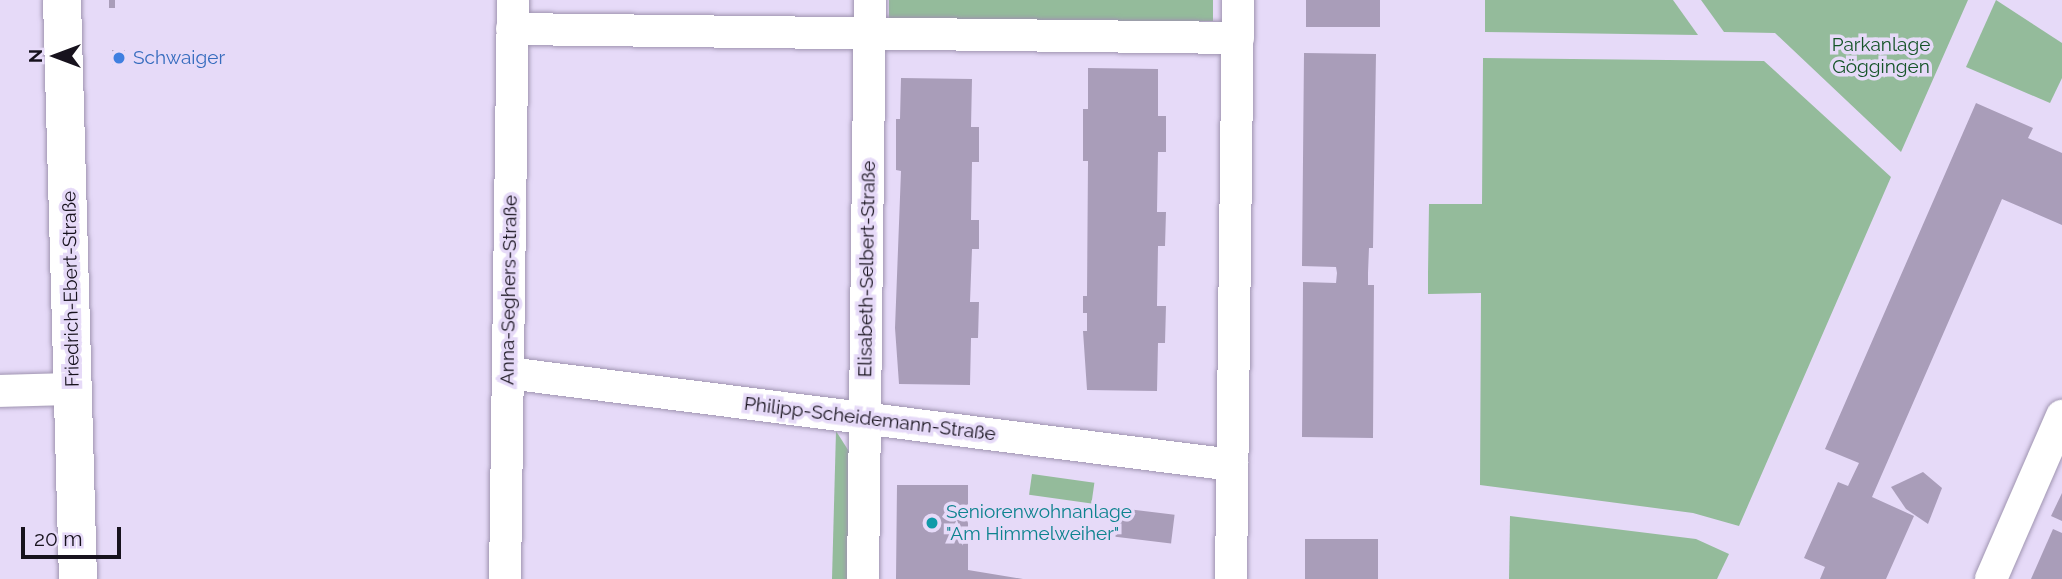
<!DOCTYPE html>
<html>
<head>
<meta charset="utf-8">
<style>
  body { margin:0 }
  #map { position:relative; width:2062px; height:579px; overflow:hidden; background:#e6daf8; font-family:Raleway,sans-serif }
  div>[style] { position:absolute }
  [style*='--x'] { left:calc(var(--x)*1px); top:calc(var(--y)*1px); width:calc(var(--w)*1px); rotate:calc(var(--a)*1deg) }
  .green>* { inset:0; background:#94bb9b; transform-origin:0 0 }
  .building>* { inset:0; background:#a99db9; transform-origin:0 0 }
  .roads { filter:drop-shadow(0 0 2px #9f94b0) drop-shadow(0 0 2px #9f94b0) }
  .street>* { height:32px; margin:-16px; padding:0 16px; transform-origin:16px; border-radius:16px; background:#fff }
  .secondary>* { height:38px; margin:-19px; padding:0 19px; transform-origin:19px; border-radius:19px; background:#fff }
  .dots>* { width:19px; height:19px; translate:-50% -50%; box-sizing:border-box; border:4px solid #e6daf8; border-radius:50% }
  span { translate:-50% -50%; white-space:nowrap; text-align:center; line-height:1.15; -webkit-text-stroke:7px #e6daf8; paint-order:stroke }
  .park-label { font-size:19px; color:#155428 }
  .shop-label { font-size:19px; color:#366cbe }
  .left { translate:0 -50%; text-align:left }
  .street-label { font-size:19px; color:#17121d }
  .culture-label { font-size:19px; color:#0d838f }
  .north { position:absolute; left:21px; top:21px; width:70px; height:70px; -webkit-text-stroke:5px #e6daf8; paint-order:stroke; rotate:270deg; font-size:19px; font-weight:700; line-height:28px; text-align:center; color:#17121d }
  .north::after { content:''; display:block; margin:auto; width:24px; height:32px; background:#17121d; clip-path:polygon(50% 0,100% 100%,50% 72%,0 100%) }
  .scale { position:absolute; left:21px; top:527px; width:100px; height:32px; box-sizing:border-box; border:4px solid #17121d; border-top:0; padding-left:9px; font-size:21px; line-height:24px; white-space:nowrap; color:#17121d; -webkit-text-stroke:5px #e6daf8; paint-order:stroke }
</style>
</head>
<body>
<div id="map">
  <div class="green">
    <div style="left:889px;top:0;width:324px;height:21px"></div>
    <div style="clip-path:polygon(1485px 0,1673px 0,1698px 35px,1485px 32px)"></div>
    <div style="clip-path:polygon(1701px 0,1968px 0,1901px 152px,1775px 33px,1724px 32px)"></div>
    <div style="clip-path:polygon(1996px 0,2062px 43px,2062px 78px,2050px 103px,1966px 67px)"></div>
    <div style="clip-path:polygon(1483px 58px,1764px 61px,1891px 177px,1739px 526px,1693px 513px,1480px 485px,1481px 293px,1428px 294px,1428px 273px,1429px 204px,1482px 204px)"></div>
    <div style="clip-path:polygon(836px 431px,850px 453px,848px 579px,832px 579px)"></div>
    <div style="left:1032px;top:474px;width:63px;height:21px;rotate:8deg"></div>
    <div style="clip-path:polygon(1510px 516px,1696px 539px,1729px 554px,1717px 579px,1509px 579px)"></div>
  </div>
  <div class="building">
    <div style="left:109px;top:0;width:6px;height:8px"></div>
    <div style="left:1306px;top:0;width:74px;height:27px"></div>
    <div style="left:112px;top:50px;width:13px;height:15px"></div>
    <div style="clip-path:polygon(1304px 53px,1376px 54px,1373px 248px,1369px 248px,1368px 273px,1368px 285px,1374px 285px,1373px 438px,1302px 437px,1303px 282px,1336px 283px,1337px 273px,1336px 267px,1302px 266px)"></div>
    <div style="clip-path:polygon(1088px 68px,1158px 69px,1158px 116px,1166px 116px,1166px 152px,1158px 152px,1157px 212px,1166px 212px,1165px 246px,1158px 246px,1157px 306px,1166px 306px,1165px 343px,1158px 343px,1157px 391px,1087px 390px,1083px 331px,1087px 331px,1087px 313px,1083px 313px,1083px 296px,1087px 296px,1088px 161px,1083px 161px,1083px 109px,1088px 109px)"></div>
    <div style="clip-path:polygon(901px 78px,972px 79px,971px 127px,979px 127px,979px 162px,972px 162px,971px 220px,979px 220px,979px 249px,972px 249px,970px 302px,979px 302px,978px 338px,971px 338px,970px 385px,899px 384px,895px 328px,901px 171px,896px 170px,896px 119px,900px 119px)"></div>
    <div style="clip-path:polygon(1976px 103px,2033px 128px,2028px 138px,2062px 153px,2062px 225px,2002px 199px,1872px 497px,1914px 516px,1886px 579px,1820px 579px,1825px 567px,1804px 558px,1838px 482px,1848px 486px,1859px 463px,1825px 449px)"></div>
    <div style="clip-path:polygon(1923px 472px,1942px 488px,1928px 524px,1906px 509px,1891px 487px)"></div>
    <div style="clip-path:polygon(897px 485px,968px 485px,968px 570px,1023px 579px,896px 579px)"></div>
    <div style="clip-path:polygon(2062px 493px,2062px 521px,2051px 516px)"></div>
    <div style="left:1119px;top:508px;width:56px;height:29px;rotate:7deg"></div>
    <div style="clip-path:polygon(2053px 529px,2062px 533px,2062px 579px,2031px 579px)"></div>
    <div style="left:1305px;top:539px;width:73px;height:40px"></div>
  </div>
  <div class="roads">
    <div class="street">
      <div style="--x:512;--y:29;--w:726;--a:0.71"></div>
      <div style="--x:508;--y:373;--w:730;--a:7.24"></div>
      <div style="--x:0;--y:391;--w:72;--a:-1.6"></div>
      <div style="--x:505;--y:579;--w:579;--a:-89.21"></div>
      <div style="--x:863;--y:579;--w:579;--a:-89.31"></div>
      <div style="--x:1231;--y:579;--w:579;--a:-89.31"></div>
      <div style="--x:1991;--y:579;--w:178;--a:-66.5"></div>
    </div>
    <div class="secondary">
      <div style="--x:62;--y:0;--w:579;--a:88.42"></div>
    </div>
  </div>
  <div class="dots">
    <div style="left:119px;top:58px;background:#3f7fe0"></div>
    <div style="left:932px;top:523px;background:#0f9aa8"></div>
  </div>
  <div class="park-label">
    <span style="left:1881px;top:56px">Parkanlage<br>Göggingen</span>
  </div>
  <div class="shop-label">
    <span class="left" style="left:133px;top:58px">Schwaiger</span>
  </div>
  <div class="street-label">
    <span style="left:867px;top:269px;rotate:-89deg">Elisabeth-Selbert-Straße</span>
    <span style="left:71px;top:289px;rotate:-91deg">Friedrich-Ebert-Straße</span>
    <span style="left:509px;top:290px;rotate:-89deg">Anna-Seghers-Straße</span>
    <span style="left:870px;top:419px;rotate:7deg">Philipp-Scheidemann-Straße</span>
  </div>
  <div class="culture-label">
    <span class="left" style="left:946px;top:523px">Seniorenwohnanlage<br>"Am Himmelweiher"</span>
  </div>
  <div class="north">N</div>
  <div class="scale">20 m</div>
</div>
</body>
</html>
